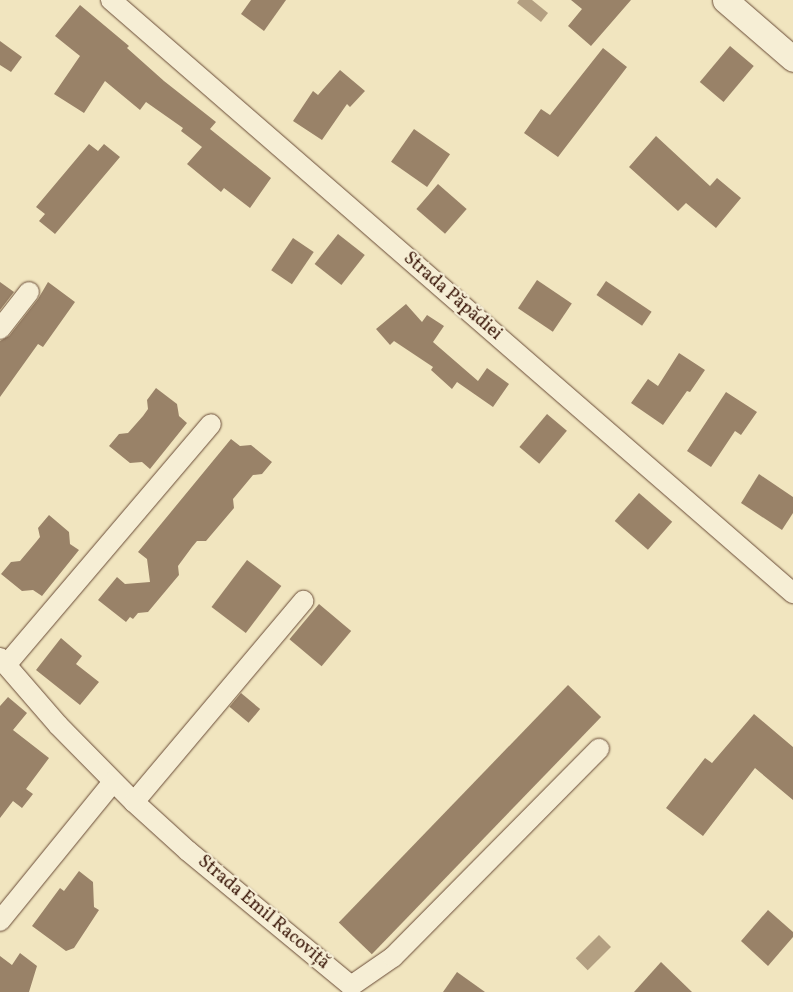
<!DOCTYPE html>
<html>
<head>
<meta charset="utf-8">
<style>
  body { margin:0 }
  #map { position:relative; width:793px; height:992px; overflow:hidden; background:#f1e5bf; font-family:Vollkorn,serif }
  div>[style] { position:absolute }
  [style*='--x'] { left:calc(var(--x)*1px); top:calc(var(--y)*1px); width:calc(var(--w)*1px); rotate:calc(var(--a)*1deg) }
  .water>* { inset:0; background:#b39f81; transform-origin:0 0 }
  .building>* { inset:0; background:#998268; transform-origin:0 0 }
  .roads { filter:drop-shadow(0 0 1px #684a36) drop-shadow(0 0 1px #684a36) }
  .minor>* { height:20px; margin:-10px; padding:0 10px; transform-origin:10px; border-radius:10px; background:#f6eed5 }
  .tertiary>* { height:25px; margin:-12.5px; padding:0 12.5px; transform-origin:12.5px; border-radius:12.5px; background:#f6eed5 }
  span { translate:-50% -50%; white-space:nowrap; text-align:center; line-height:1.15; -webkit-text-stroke:4.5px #f6eed5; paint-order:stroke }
  .street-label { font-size:18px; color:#3a1709 }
</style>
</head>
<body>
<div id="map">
  <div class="water">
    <div style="clip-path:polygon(519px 0,532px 0,548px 13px,541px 22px,517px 3px)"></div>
    <div style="left:599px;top:935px;width:17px;height:33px;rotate:45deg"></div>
  </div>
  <div class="building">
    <div style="clip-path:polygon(251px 0,286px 0,264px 31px,241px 14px)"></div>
    <div style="clip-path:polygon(571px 0,631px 0,591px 46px,568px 26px,582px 9px)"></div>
    <div style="clip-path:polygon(80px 5px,129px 46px,127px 48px,164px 81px,216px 122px,210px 129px,271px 178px,250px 208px,224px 188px,221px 192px,187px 164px,202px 147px,181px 131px,183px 128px,146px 102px,140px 110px,105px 81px,84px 113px,54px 94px,80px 56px,55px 36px)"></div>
    <div style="clip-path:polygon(0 41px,22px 57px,11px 72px,0 65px)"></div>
    <div style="left:730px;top:46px;width:31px;height:47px;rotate:40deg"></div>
    <div style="clip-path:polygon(603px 48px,627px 67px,558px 157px,524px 133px,541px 109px,550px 115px)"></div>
    <div style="clip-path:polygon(340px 70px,365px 91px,350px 107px,347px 104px,322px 140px,293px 121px,313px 91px,318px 95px)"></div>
    <div style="left:414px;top:129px;width:44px;height:40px;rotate:35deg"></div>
    <div style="clip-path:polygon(656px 136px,710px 186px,717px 178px,741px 198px,716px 228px,686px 203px,678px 211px,629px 167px)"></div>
    <div style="clip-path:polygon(89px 144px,98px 151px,104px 144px,120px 157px,55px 234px,39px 221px,45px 214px,36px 207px)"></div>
    <div style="left:438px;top:184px;width:38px;height:33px;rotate:41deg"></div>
    <div style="left:338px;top:234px;width:34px;height:38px;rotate:38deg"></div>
    <div style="left:293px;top:238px;width:25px;height:39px;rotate:34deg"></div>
    <div style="left:537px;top:280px;width:42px;height:34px;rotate:34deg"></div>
    <div style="left:606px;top:281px;width:55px;height:17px;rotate:34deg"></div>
    <div style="clip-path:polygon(0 282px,14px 292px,0 310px)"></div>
    <div style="clip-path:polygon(48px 282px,75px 302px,43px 347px,38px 344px,0 397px,0 341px,9px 336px,38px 299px)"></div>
    <div style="clip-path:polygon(406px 304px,422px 322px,427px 315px,444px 326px,433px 342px,478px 381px,487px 368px,509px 384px,493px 407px,457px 382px,452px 389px,431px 370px,433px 367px,394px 341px,390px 345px,376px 329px)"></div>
    <div style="clip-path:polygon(679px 353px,705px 370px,690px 392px,687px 391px,663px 425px,631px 403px,648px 379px,658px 386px)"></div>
    <div style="clip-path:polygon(156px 388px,177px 404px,179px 416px,187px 423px,150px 469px,142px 462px,130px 463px,109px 446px,119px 434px,128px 433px,143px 416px,148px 409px,147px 400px)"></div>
    <div style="clip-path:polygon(726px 392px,757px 412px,741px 435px,735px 431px,711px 467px,687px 451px)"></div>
    <div style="left:547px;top:414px;width:26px;height:43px;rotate:40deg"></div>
    <div style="clip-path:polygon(231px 439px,240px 446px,251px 445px,272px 462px,262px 474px,253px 475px,233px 499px,234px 508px,206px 541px,197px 541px,192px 547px,178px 566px,179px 575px,148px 612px,138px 613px,133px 619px,130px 617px,126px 622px,98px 600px,117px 577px,125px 584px,150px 582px,147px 559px,138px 552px)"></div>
    <div style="clip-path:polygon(759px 474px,793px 497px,793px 513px,782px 530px,741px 503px)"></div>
    <div style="left:639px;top:493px;width:44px;height:37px;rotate:41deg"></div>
    <div style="clip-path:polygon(49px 515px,69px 532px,70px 544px,79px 550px,42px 596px,33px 590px,22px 591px,1px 574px,11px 562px,20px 561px,36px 542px,40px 537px,38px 528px)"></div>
    <div style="left:247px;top:560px;width:43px;height:59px;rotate:37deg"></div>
    <div style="left:319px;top:604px;width:42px;height:46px;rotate:40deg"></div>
    <div style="clip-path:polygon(61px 638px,82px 656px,76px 664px,99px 682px,80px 705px,36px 670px)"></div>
    <div style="left:568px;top:685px;width:46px;height:330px;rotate:44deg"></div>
    <div style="left:241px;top:693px;width:25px;height:18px;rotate:40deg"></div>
    <div style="clip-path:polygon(8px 697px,27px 713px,13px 730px,49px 758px,26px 789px,33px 794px,22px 808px,13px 801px,0 818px,0 706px)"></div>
    <div style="clip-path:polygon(754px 714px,793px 747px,793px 800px,755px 768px,703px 836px,666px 808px,705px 758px,712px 763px)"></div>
    <div style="clip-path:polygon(79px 871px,93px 882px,94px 907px,99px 910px,74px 948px,66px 951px,32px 926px,60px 888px,64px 891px)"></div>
    <div style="clip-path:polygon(768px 910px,793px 932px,793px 937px,768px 966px,741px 941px)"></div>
    <div style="clip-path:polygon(20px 953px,37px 966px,29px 992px,0 992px,0 956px,12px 965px)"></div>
    <div style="clip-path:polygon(661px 962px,692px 992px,634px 992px)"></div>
    <div style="clip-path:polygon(457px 972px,485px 992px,443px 992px)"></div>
  </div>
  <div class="roads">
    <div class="minor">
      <div style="--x:111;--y:0;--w:904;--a:41.01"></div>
      <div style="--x:0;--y:329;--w:47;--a:-51.9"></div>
      <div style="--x:0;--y:658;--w:89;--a:49.1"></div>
      <div style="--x:58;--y:725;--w:108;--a:45.4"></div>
      <div style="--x:134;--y:802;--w:73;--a:42.2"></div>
      <div style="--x:188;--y:851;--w:212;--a:39.6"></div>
      <div style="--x:351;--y:986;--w:51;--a:-34.6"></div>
      <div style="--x:393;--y:957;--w:293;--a:-45.3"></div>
      <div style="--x:6;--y:665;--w:316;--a:-49.6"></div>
      <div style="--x:134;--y:802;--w:263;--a:-49.9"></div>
      <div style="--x:0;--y:921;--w:179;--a:-50.9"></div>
    </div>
    <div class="tertiary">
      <div style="--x:725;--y:0;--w:90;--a:40.9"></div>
    </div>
  </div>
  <div class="street-label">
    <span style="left:452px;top:297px;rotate:41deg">Strada Păpădiei</span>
    <span style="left:263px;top:913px;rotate:40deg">Strada Emil Racoviță</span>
  </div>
</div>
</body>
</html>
